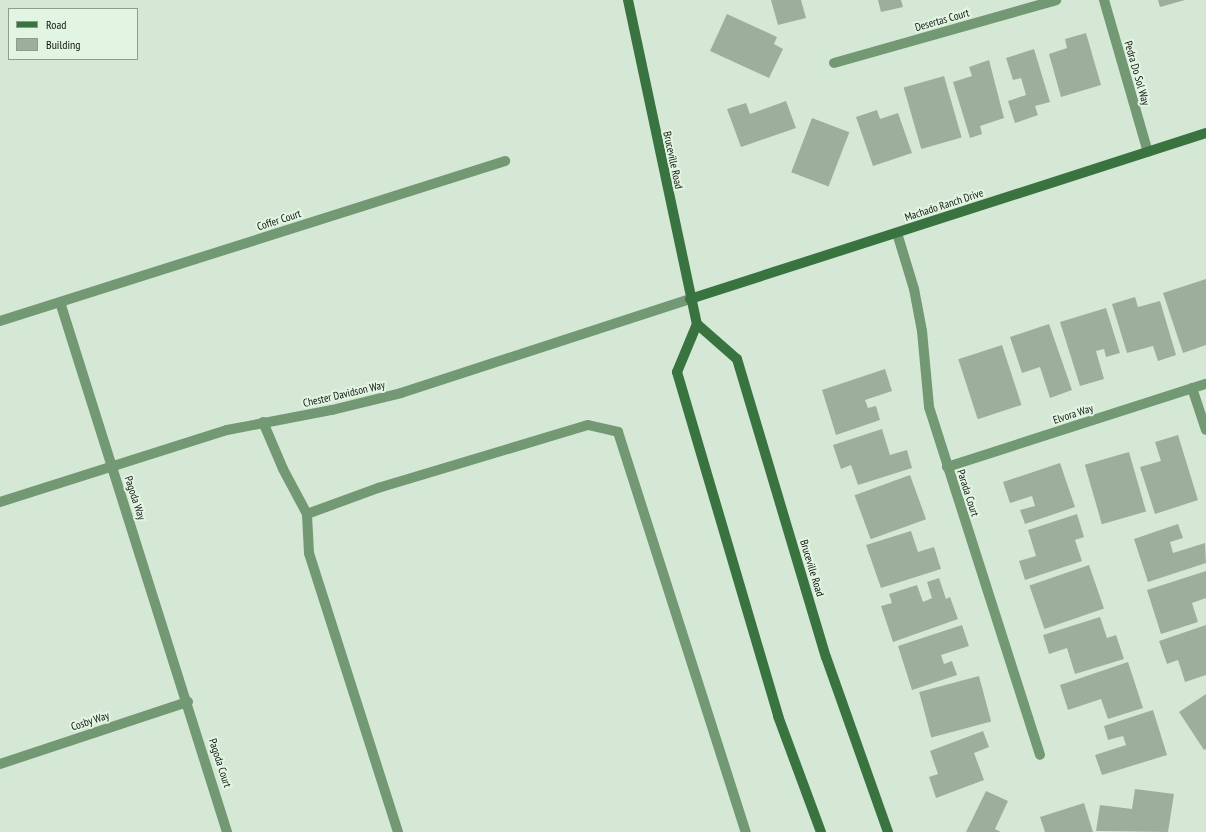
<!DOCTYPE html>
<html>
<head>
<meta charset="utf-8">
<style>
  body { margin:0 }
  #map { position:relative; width:1206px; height:832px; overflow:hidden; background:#d5e8d6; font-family:"PT Sans Narrow",sans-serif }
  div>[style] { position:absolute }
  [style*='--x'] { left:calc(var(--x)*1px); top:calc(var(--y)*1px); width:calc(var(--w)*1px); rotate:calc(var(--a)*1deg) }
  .building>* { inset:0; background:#9dae9d; transform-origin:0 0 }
  .lane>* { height:10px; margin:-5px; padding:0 5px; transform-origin:5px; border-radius:5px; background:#729874 }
  .street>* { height:10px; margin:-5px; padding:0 5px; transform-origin:5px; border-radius:5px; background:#729874 }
  .secondary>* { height:10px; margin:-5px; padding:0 5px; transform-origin:5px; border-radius:5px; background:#39733f }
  span { translate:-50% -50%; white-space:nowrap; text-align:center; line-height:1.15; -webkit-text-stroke:4px #e2f5e3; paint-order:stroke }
  .street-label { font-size:11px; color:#111711 }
  .legend { position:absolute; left:8px; top:8px; width:130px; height:52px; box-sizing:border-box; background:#e2f5e3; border:1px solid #8e9c8f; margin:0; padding:5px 7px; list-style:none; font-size:12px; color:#111711 }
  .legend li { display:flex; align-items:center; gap:8px; height:20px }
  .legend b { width:20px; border:1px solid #8e9c8f }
</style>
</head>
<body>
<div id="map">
  <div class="building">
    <div style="clip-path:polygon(771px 0,801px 0,806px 18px,778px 25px)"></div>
    <div style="clip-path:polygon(878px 0,901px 0,903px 7px,881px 12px)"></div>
    <div style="clip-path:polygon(1158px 0,1185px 0,1160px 7px)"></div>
    <div style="clip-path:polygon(727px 14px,777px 37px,774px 44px,783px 49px,769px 78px,710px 51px)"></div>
    <div style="clip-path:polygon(1086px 33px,1101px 85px,1061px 97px,1049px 54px,1067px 48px,1065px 39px)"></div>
    <div style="clip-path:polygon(1034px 49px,1050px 102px,1035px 106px,1038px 115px,1015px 123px,1008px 101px,1026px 95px,1021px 78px,1013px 80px,1006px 58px)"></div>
    <div style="clip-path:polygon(989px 60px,1004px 118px,980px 126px,982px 134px,970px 138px,953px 82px,972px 76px,969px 67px)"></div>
    <div style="left:944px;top:76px;width:64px;height:42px;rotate:74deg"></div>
    <div style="clip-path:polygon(786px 101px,796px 128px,741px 147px,727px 109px,746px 103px,750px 114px)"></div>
    <div style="clip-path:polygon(877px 110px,880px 119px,898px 113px,912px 153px,873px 166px,856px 117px)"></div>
    <div style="left:812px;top:118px;width:40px;height:58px;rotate:21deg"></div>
    <div style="clip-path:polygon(1206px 279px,1206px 345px,1183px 353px,1163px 293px)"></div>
    <div style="clip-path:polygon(1135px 297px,1138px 307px,1160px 301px,1176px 355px,1158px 361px,1153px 346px,1127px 353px,1112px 304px)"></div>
    <div style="clip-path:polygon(1106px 308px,1120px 353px,1106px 357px,1104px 349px,1096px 351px,1104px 379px,1080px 386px,1060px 322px)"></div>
    <div style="clip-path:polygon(1049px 324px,1072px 390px,1050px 398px,1040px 367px,1022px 373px,1010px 337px)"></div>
    <div style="left:1002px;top:345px;width:63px;height:46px;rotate:72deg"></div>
    <div style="clip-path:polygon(885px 369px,892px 391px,865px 400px,868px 408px,876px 406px,880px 420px,836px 435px,822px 390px)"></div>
    <div style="clip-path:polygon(882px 429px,890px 455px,907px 450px,912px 468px,858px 485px,851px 465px,841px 469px,833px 445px)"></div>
    <div style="clip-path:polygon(1178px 435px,1198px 500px,1155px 514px,1140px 467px,1161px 461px,1155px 442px)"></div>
    <div style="left:1129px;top:452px;width:62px;height:46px;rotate:74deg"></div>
    <div style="clip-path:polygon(1060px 463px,1075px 507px,1025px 524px,1020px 510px,1035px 506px,1032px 496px,1010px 503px,1003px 482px)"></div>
    <div style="left:910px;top:475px;width:47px;height:59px;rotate:70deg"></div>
    <div style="clip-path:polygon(1077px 514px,1084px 537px,1075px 540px,1082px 561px,1025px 580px,1019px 561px,1036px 556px,1028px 530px)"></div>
    <div style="clip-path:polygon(1178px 524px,1183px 538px,1170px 542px,1173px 553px,1205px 543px,1206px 563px,1148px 582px,1134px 539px)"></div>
    <div style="clip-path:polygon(911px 531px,918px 552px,934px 547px,941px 569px,881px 588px,866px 545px)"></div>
    <div style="left:1089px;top:565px;width:46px;height:63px;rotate:71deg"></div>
    <div style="clip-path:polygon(1206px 571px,1206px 598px,1192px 603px,1198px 622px,1161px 634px,1147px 590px)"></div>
    <div style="clip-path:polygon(939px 578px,946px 599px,950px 597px,958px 619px,893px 642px,881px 606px,892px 603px,889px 594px,917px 585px,923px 602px,932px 598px,927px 582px)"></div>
    <div style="clip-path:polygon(1100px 617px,1107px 638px,1116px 635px,1124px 659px,1075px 674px,1067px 648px,1049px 654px,1043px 635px)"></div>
    <div style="clip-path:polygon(962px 625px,969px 646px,941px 655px,944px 664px,952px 661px,957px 675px,912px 690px,898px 646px)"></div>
    <div style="clip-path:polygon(1206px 625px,1206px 675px,1185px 682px,1178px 660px,1167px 664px,1159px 641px)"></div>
    <div style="clip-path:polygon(1128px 662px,1143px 708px,1108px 719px,1101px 699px,1068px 710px,1060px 685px)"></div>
    <div style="left:979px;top:676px;width:47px;height:62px;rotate:75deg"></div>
    <div style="clip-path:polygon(1206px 694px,1206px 749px,1204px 750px,1179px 712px)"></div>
    <div style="clip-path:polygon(1153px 710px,1167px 755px,1102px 775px,1095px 755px,1126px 745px,1123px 736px,1108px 740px,1104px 726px)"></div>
    <div style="clip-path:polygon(983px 731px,989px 747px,974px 753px,984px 780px,936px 798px,929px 777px,938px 774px,930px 751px)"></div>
    <div style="clip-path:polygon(1135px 789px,1174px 794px,1168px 832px,1096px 831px,1100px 805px,1132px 809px)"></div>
    <div style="clip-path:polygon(986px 791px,1008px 801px,995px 829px,1001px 832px,966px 832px)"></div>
    <div style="clip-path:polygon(1084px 803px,1093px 832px,1045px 832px,1040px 817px)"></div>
  </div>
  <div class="lane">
    <div style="--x:263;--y:422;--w:51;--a:66.9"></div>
    <div style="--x:283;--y:469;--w:51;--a:61.9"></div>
    <div style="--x:398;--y:832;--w:293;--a:-107.7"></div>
    <div style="--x:309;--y:553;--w:39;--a:-93"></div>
    <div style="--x:307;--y:514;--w:76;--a:-20.1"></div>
    <div style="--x:378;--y:488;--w:219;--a:-16.7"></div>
    <div style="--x:588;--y:425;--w:31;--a:13"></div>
    <div style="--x:618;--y:432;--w:420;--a:72.3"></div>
  </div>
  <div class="street">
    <div style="--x:1104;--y:0;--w:158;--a:73.9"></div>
    <div style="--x:834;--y:63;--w:231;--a:-15.8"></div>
    <div style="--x:897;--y:233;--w:59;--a:73.1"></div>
    <div style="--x:914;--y:289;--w:43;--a:79.2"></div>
    <div style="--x:922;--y:331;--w:76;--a:84.7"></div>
    <div style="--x:929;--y:407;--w:365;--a:72.3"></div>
    <div style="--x:60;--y:302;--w:556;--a:72.51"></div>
    <div style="--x:0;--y:321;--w:530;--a:-17.58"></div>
    <div style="--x:1192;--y:388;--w:44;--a:71.6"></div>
    <div style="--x:947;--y:467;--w:272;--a:-17.8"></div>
    <div style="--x:0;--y:502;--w:238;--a:-17.6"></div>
    <div style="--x:227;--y:430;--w:107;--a:-10.8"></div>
    <div style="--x:332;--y:410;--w:71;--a:-13.8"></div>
    <div style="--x:401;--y:393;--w:304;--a:-18"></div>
    <div style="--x:0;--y:764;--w:198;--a:-18.3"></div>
  </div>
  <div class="secondary">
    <div style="--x:628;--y:0;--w:331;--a:78"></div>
    <div style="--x:697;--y:324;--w:53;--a:41.2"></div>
    <div style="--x:737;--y:359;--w:311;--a:73.4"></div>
    <div style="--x:826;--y:657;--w:186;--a:70.5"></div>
    <div style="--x:690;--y:299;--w:542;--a:-17.83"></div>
    <div style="--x:697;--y:324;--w:52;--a:112.6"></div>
    <div style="--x:677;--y:372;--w:359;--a:73.6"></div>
    <div style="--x:778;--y:716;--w:124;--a:69.7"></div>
  </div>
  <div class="street-label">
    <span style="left:942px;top:20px;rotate:-16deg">Desertas Court</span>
    <span style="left:1137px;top:73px;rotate:74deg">Pedra Do Sol Way</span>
    <span style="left:673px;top:160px;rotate:78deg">Bruceville Road</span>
    <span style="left:944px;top:205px;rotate:-18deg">Machado Ranch Drive</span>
    <span style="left:279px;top:220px;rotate:-18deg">Coffer Court</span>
    <span style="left:344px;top:394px;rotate:-13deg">Chester Davidson Way</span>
    <span style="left:1073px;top:414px;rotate:-18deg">Elvora Way</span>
    <span style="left:968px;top:493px;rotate:72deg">Parada Court</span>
    <span style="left:135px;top:498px;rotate:72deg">Pagoda Way</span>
    <span style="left:812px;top:568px;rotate:73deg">Bruceville Road</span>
    <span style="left:90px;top:721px;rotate:-18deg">Cosby Way</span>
    <span style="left:220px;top:763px;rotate:72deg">Pagoda Court</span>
  </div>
  <ul class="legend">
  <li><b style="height:5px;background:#39733f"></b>Road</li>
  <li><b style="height:11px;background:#9dae9d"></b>Building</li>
  </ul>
</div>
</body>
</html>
